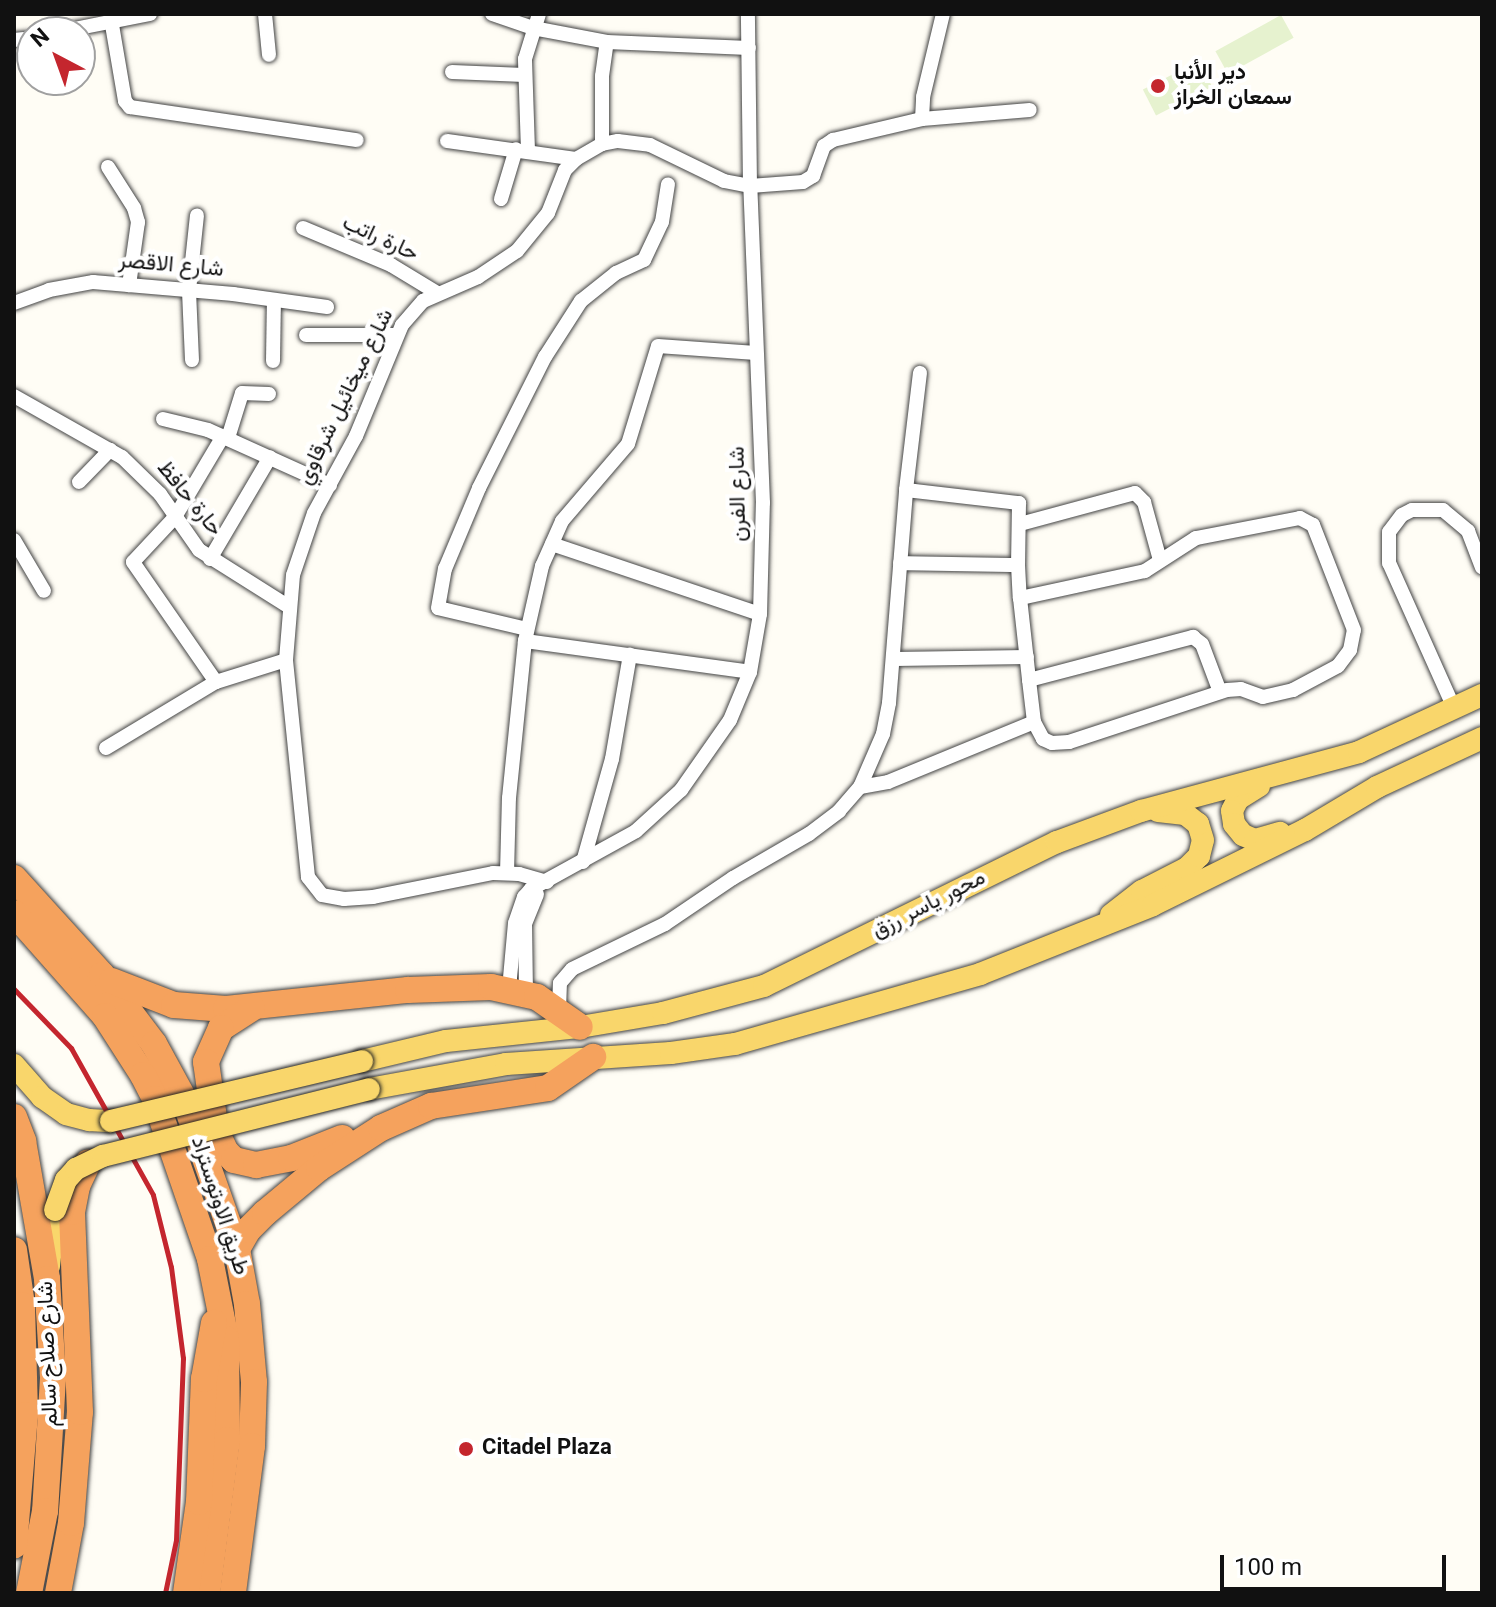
<!DOCTYPE html>
<html>
<head>
<meta charset="utf-8">
<style>
  body { margin:0 }
  #map { position:relative; width:1496px; height:1607px; overflow:hidden; background:#fffdf5; font-family:Georgia,Vazirmatn,serif }
  div>[style] { position:absolute }
  [style*='--x'] { left:calc(var(--x)*1px); top:calc(var(--y)*1px); width:calc(var(--w)*1px); rotate:calc(var(--a)*1deg) }
  .pitch>* { inset:0; background:#e6f2cf; transform-origin:0 0 }
  .roads { filter:drop-shadow(0 0 2px #444) drop-shadow(0 0 2px #444) }
  .street>* { height:14px; margin:-7px; padding:0 7px; transform-origin:7px; border-radius:7px; background:#fff }
  .primary>* { height:22px; margin:-11px; padding:0 11px; transform-origin:11px; border-radius:11px; background:#f9d66b }
  .highway>* { height:26px; margin:-13px; padding:0 13px; transform-origin:13px; border-radius:13px; background:#f5a25d }
  .rail>* { height:5px; margin:-2.5px; padding:0 2.5px; transform-origin:2.5px; border-radius:2.5px; background:#c4262e }
  .bridges { filter:drop-shadow(0 0 2px #222) drop-shadow(0 0 2px #222) }
  .primary-bridge>* { height:22px; margin:-11px; padding:0 11px; transform-origin:11px; border-radius:11px; background:#f9d66b }
  .dots>* { width:22px; height:22px; translate:-50% -50%; box-sizing:border-box; border:4px solid #fff; border-radius:50% }
  span { translate:-50% -50%; white-space:nowrap; text-align:center; line-height:1.15; -webkit-text-stroke:8px #fff; paint-order:stroke }
  .poi-label { font-size:22px; color:#111; font-weight:700 }
  .left { translate:0 -50%; text-align:left }
  .street-label { font-size:22px; color:#111 }
  .frame { position:absolute; inset:0; border:16px solid #111; pointer-events:none }
  .north { position:absolute; left:16px; top:16px; width:80px; height:80px; box-sizing:border-box; background:#fff; border:2px solid #a0a0a0; border-radius:50%; rotate:319deg; font-size:22px; font-weight:700; line-height:32px; text-align:center; color:#111 }
  .north::after { content:''; display:block; margin:auto; width:28px; height:36px; background:#c4262e; clip-path:polygon(50% 0,100% 100%,50% 72%,0 100%) }
  .scale { position:absolute; left:1220px; top:1555px; width:226px; height:36px; box-sizing:border-box; border:4px solid #111; border-top:0; padding-left:10px; font-size:24px; line-height:28px; white-space:nowrap; color:#111; -webkit-text-stroke:6px #fff; paint-order:stroke }
</style>
</head>
<body>
<div id="map">
  <div class="pitch">
    <div style="left:1281px;top:15px;width:26px;height:75px;rotate:61deg"></div>
    <div style="left:1199px;top:61px;width:29px;height:63px;rotate:63deg"></div>
  </div>
  <div class="roads">
    <div class="street">
      <div style="--x:265;--y:14;--w:41;--a:84.4"></div>
      <div style="--x:492;--y:14;--w:43;--a:18.9"></div>
      <div style="--x:533;--y:28;--w:75;--a:10.7"></div>
      <div style="--x:607;--y:42;--w:142;--a:2.4"></div>
      <div style="--x:111;--y:19;--w:83;--a:80.3"></div>
      <div style="--x:125;--y:101;--w:8;--a:50"></div>
      <div style="--x:130;--y:107;--w:229;--a:8.3"></div>
      <div style="--x:59;--y:32;--w:93;--a:-11.2"></div>
      <div style="--x:14;--y:40;--w:18;--a:-6"></div>
      <div style="--x:452;--y:72;--w:72;--a:2.4"></div>
      <div style="--x:922;--y:119;--w:22;--a:-87"></div>
      <div style="--x:923;--y:97;--w:85;--a:-76.5"></div>
      <div style="--x:447;--y:141;--w:130;--a:7.9"></div>
      <div style="--x:602;--y:144;--w:68;--a:-90"></div>
      <div style="--x:602;--y:76;--w:34;--a:-82"></div>
      <div style="--x:528;--y:151;--w:92;--a:-91.9"></div>
      <div style="--x:525;--y:59;--w:47;--a:-72.7"></div>
      <div style="--x:108;--y:167;--w:49;--a:57.6"></div>
      <div style="--x:134;--y:208;--w:15;--a:74"></div>
      <div style="--x:138;--y:222;--w:64;--a:98.1"></div>
      <div style="--x:501;--y:199;--w:52;--a:-73.3"></div>
      <div style="--x:303;--y:228;--w:95;--a:22.8"></div>
      <div style="--x:391;--y:265;--w:54;--a:31.3"></div>
      <div style="--x:14;--y:303;--w:37;--a:-20"></div>
      <div style="--x:49;--y:290;--w:45;--a:-10.3"></div>
      <div style="--x:93;--y:282;--w:141;--a:4.9"></div>
      <div style="--x:233;--y:294;--w:95;--a:7.9"></div>
      <div style="--x:306;--y:335;--w:90;--a:0"></div>
      <div style="--x:192;--y:360;--w:70;--a:-92.5"></div>
      <div style="--x:189;--y:290;--w:75;--a:-83.9"></div>
      <div style="--x:273;--y:361;--w:61;--a:-89.1"></div>
      <div style="--x:14;--y:396;--w:124;--a:29.5"></div>
      <div style="--x:122;--y:457;--w:53;--a:44.2"></div>
      <div style="--x:160;--y:494;--w:68;--a:55.1"></div>
      <div style="--x:199;--y:550;--w:107;--a:32.3"></div>
      <div style="--x:163;--y:419;--w:46;--a:13.7"></div>
      <div style="--x:208;--y:430;--w:134;--a:24.3"></div>
      <div style="--x:228;--y:438;--w:47;--a:-72.7"></div>
      <div style="--x:242;--y:393;--w:27;--a:2"></div>
      <div style="--x:79;--y:482;--w:45;--a:-45.9"></div>
      <div style="--x:906;--y:490;--w:114;--a:6.6"></div>
      <div style="--x:1019;--y:503;--w:62;--a:90.9"></div>
      <div style="--x:1018;--y:565;--w:33;--a:87"></div>
      <div style="--x:1020;--y:598;--w:82;--a:83.7"></div>
      <div style="--x:1029;--y:680;--w:42;--a:83.2"></div>
      <div style="--x:1034;--y:722;--w:19;--a:62"></div>
      <div style="--x:1043;--y:739;--w:10;--a:24"></div>
      <div style="--x:1052;--y:743;--w:17;--a:-3"></div>
      <div style="--x:1069;--y:742;--w:166;--a:-18.2"></div>
      <div style="--x:1227;--y:690;--w:14;--a:-4"></div>
      <div style="--x:1241;--y:689;--w:23;--a:20"></div>
      <div style="--x:1263;--y:697;--w:31;--a:-13"></div>
      <div style="--x:1293;--y:690;--w:51;--a:-28.1"></div>
      <div style="--x:1338;--y:666;--w:20;--a:-53"></div>
      <div style="--x:1350;--y:650;--w:20;--a:-79"></div>
      <div style="--x:1354;--y:630;--w:113;--a:-111.3"></div>
      <div style="--x:1313;--y:525;--w:15;--a:-152"></div>
      <div style="--x:1300;--y:518;--w:106;--a:169.1"></div>
      <div style="--x:1196;--y:538;--w:61;--a:147.1"></div>
      <div style="--x:1145;--y:571;--w:128;--a:167.8"></div>
      <div style="--x:1020;--y:524;--w:119;--a:-15.1"></div>
      <div style="--x:1135;--y:493;--w:13;--a:45"></div>
      <div style="--x:1144;--y:502;--w:60;--a:74.6"></div>
      <div style="--x:14;--y:540;--w:59;--a:59.5"></div>
      <div style="--x:552;--y:544;--w:219;--a:18.6"></div>
      <div style="--x:210;--y:559;--w:118;--a:-59.5"></div>
      <div style="--x:900;--y:563;--w:118;--a:1"></div>
      <div style="--x:527;--y:629;--w:91;--a:-166.7"></div>
      <div style="--x:438;--y:608;--w:40;--a:-80"></div>
      <div style="--x:445;--y:569;--w:88;--a:-67.2"></div>
      <div style="--x:479;--y:488;--w:147;--a:-63.3"></div>
      <div style="--x:545;--y:357;--w:67;--a:-57.3"></div>
      <div style="--x:581;--y:301;--w:45;--a:-38.7"></div>
      <div style="--x:616;--y:273;--w:31;--a:-25"></div>
      <div style="--x:644;--y:260;--w:42;--a:-64.7"></div>
      <div style="--x:662;--y:222;--w:38;--a:-81"></div>
      <div style="--x:525;--y:641;--w:227;--a:7.8"></div>
      <div style="--x:895;--y:659;--w:132;--a:-0.9"></div>
      <div style="--x:1029;--y:680;--w:170;--a:-14.7"></div>
      <div style="--x:1193;--y:637;--w:11;--a:38"></div>
      <div style="--x:1202;--y:644;--w:51;--a:69.4"></div>
      <div style="--x:216;--y:682;--w:146;--a:-124.7"></div>
      <div style="--x:133;--y:562;--w:62;--a:-47"></div>
      <div style="--x:175;--y:517;--w:94;--a:-59.3"></div>
      <div style="--x:1454;--y:708;--w:159;--a:-114.1"></div>
      <div style="--x:1389;--y:563;--w:31;--a:-90"></div>
      <div style="--x:1389;--y:532;--w:21;--a:-53"></div>
      <div style="--x:1402;--y:515;--w:11;--a:-27"></div>
      <div style="--x:1412;--y:510;--w:31;--a:0"></div>
      <div style="--x:1443;--y:510;--w:33;--a:40"></div>
      <div style="--x:1468;--y:531;--w:39;--a:69"></div>
      <div style="--x:106;--y:748;--w:128;--a:-31"></div>
      <div style="--x:216;--y:682;--w:73;--a:-17.4"></div>
      <div style="--x:860;--y:787;--w:28;--a:-10"></div>
      <div style="--x:888;--y:782;--w:158;--a:-22.3"></div>
      <div style="--x:583;--y:862;--w:107;--a:-74.3"></div>
      <div style="--x:612;--y:759;--w:106;--a:-80.2"></div>
      <div style="--x:507;--y:873;--w:75;--a:-88.5"></div>
      <div style="--x:509;--y:798;--w:158;--a:-84.2"></div>
      <div style="--x:525;--y:641;--w:77;--a:-77.2"></div>
      <div style="--x:542;--y:566;--w:49;--a:-66"></div>
      <div style="--x:562;--y:521;--w:101;--a:-49.4"></div>
      <div style="--x:628;--y:444;--w:102;--a:-73"></div>
      <div style="--x:658;--y:346;--w:98;--a:4.1"></div>
      <div style="--x:547;--y:882;--w:29;--a:-164"></div>
      <div style="--x:519;--y:874;--w:26;--a:-178"></div>
      <div style="--x:493;--y:873;--w:122;--a:168.7"></div>
      <div style="--x:373;--y:897;--w:29;--a:176"></div>
      <div style="--x:344;--y:899;--w:22;--a:-170"></div>
      <div style="--x:322;--y:895;--w:23;--a:-128"></div>
      <div style="--x:308;--y:877;--w:218;--a:-95.8"></div>
      <div style="--x:286;--y:660;--w:85;--a:-85.3"></div>
      <div style="--x:293;--y:575;--w:65;--a:-71.3"></div>
      <div style="--x:314;--y:513;--w:88;--a:-61.4"></div>
      <div style="--x:356;--y:436;--w:120;--a:-67.5"></div>
      <div style="--x:402;--y:325;--w:32;--a:-49"></div>
      <div style="--x:423;--y:301;--w:60;--a:-23.6"></div>
      <div style="--x:478;--y:277;--w:47;--a:-33.7"></div>
      <div style="--x:517;--y:251;--w:49;--a:-50.8"></div>
      <div style="--x:548;--y:213;--w:46;--a:-68.4"></div>
      <div style="--x:565;--y:170;--w:16;--a:-45"></div>
      <div style="--x:576;--y:159;--w:30;--a:-30"></div>
      <div style="--x:602;--y:144;--w:16;--a:-11"></div>
      <div style="--x:618;--y:141;--w:32;--a:7"></div>
      <div style="--x:650;--y:145;--w:82;--a:25.9"></div>
      <div style="--x:724;--y:181;--w:26;--a:11"></div>
      <div style="--x:750;--y:186;--w:53;--a:-4.3"></div>
      <div style="--x:803;--y:182;--w:12;--a:-31"></div>
      <div style="--x:813;--y:176;--w:32;--a:-70"></div>
      <div style="--x:824;--y:146;--w:11;--a:-34"></div>
      <div style="--x:833;--y:140;--w:91;--a:-13.3"></div>
      <div style="--x:922;--y:119;--w:108;--a:-4.8"></div>
      <div style="--x:509;--y:989;--w:66;--a:-84.8"></div>
      <div style="--x:515;--y:923;--w:28;--a:-71"></div>
      <div style="--x:524;--y:897;--w:11;--a:-49"></div>
      <div style="--x:531;--y:889;--w:120;--a:-28.9"></div>
      <div style="--x:636;--y:831;--w:61;--a:-42.3"></div>
      <div style="--x:681;--y:790;--w:85;--a:-55"></div>
      <div style="--x:730;--y:720;--w:52;--a:-67.4"></div>
      <div style="--x:750;--y:672;--w:59;--a:-80.2"></div>
      <div style="--x:760;--y:614;--w:111;--a:-88.5"></div>
      <div style="--x:763;--y:503;--w:317;--a:-92.3"></div>
      <div style="--x:750;--y:186;--w:172;--a:-90.7"></div>
      <div style="--x:526;--y:994;--w:70;--a:-90.8"></div>
      <div style="--x:525;--y:924;--w:32;--a:-68"></div>
      <div style="--x:559;--y:1010;--w:27;--a:-88"></div>
      <div style="--x:560;--y:983;--w:18;--a:-49"></div>
      <div style="--x:572;--y:969;--w:103;--a:-25.8"></div>
      <div style="--x:665;--y:924;--w:82;--a:-34.1"></div>
      <div style="--x:733;--y:878;--w:88;--a:-30.1"></div>
      <div style="--x:809;--y:834;--w:38;--a:-37"></div>
      <div style="--x:839;--y:811;--w:32;--a:-49"></div>
      <div style="--x:860;--y:787;--w:58;--a:-66.5"></div>
      <div style="--x:883;--y:734;--w:32;--a:-79"></div>
      <div style="--x:889;--y:703;--w:214;--a:-85.4"></div>
      <div style="--x:906;--y:490;--w:118;--a:-83.2"></div>
    </div>
    <div class="primary">
      <div style="--x:1259;--y:786;--w:25;--a:148"></div>
      <div style="--x:1238;--y:799;--w:13;--a:117"></div>
      <div style="--x:1232;--y:811;--w:13;--a:81"></div>
      <div style="--x:1234;--y:824;--w:14;--a:51"></div>
      <div style="--x:1243;--y:835;--w:13;--a:23"></div>
      <div style="--x:1255;--y:840;--w:26;--a:-16"></div>
      <div style="--x:1111;--y:915;--w:39;--a:-38"></div>
      <div style="--x:1142;--y:891;--w:51;--a:-27.1"></div>
      <div style="--x:1187;--y:868;--w:17;--a:-45"></div>
      <div style="--x:1199;--y:856;--w:16;--a:-76"></div>
      <div style="--x:1203;--y:840;--w:17;--a:-107"></div>
      <div style="--x:1198;--y:824;--w:16;--a:-142"></div>
      <div style="--x:1185;--y:814;--w:27;--a:-174"></div>
      <div style="--x:362;--y:1061;--w:86;--a:-13.4"></div>
      <div style="--x:446;--y:1041;--w:135;--a:-6"></div>
      <div style="--x:580;--y:1027;--w:84;--a:-9.6"></div>
      <div style="--x:663;--y:1013;--w:105;--a:-15"></div>
      <div style="--x:764;--y:986;--w:326;--a:-26.2"></div>
      <div style="--x:1057;--y:842;--w:90;--a:-20.3"></div>
      <div style="--x:1141;--y:811;--w:226;--a:-15.1"></div>
      <div style="--x:1359;--y:752;--w:136;--a:-24.9"></div>
      <div style="--x:14;--y:1065;--w:43;--a:48.8"></div>
      <div style="--x:42;--y:1097;--w:29;--a:35"></div>
      <div style="--x:66;--y:1114;--w:24;--a:15"></div>
      <div style="--x:89;--y:1120;--w:22;--a:3"></div>
      <div style="--x:369;--y:1089;--w:139;--a:-10.3"></div>
      <div style="--x:506;--y:1064;--w:165;--a:-3.8"></div>
      <div style="--x:671;--y:1053;--w:65;--a:-8"></div>
      <div style="--x:735;--y:1044;--w:255;--a:-15.9"></div>
      <div style="--x:980;--y:974;--w:186;--a:-21.7"></div>
      <div style="--x:1153;--y:905;--w:169;--a:-26.3"></div>
      <div style="--x:1305;--y:830;--w:84;--a:-30.8"></div>
      <div style="--x:1377;--y:787;--w:116;--a:-25"></div>
      <div style="--x:49;--y:1266;--w:56;--a:-83.9"></div>
    </div>
    <div class="highway">
      <div style="--x:14;--y:878;--w:131;--a:47.8"></div>
      <div style="--x:102;--y:975;--w:86;--a:53"></div>
      <div style="--x:154;--y:1044;--w:63;--a:61.4"></div>
      <div style="--x:184;--y:1099;--w:159;--a:70.5"></div>
      <div style="--x:237;--y:1249;--w:56;--a:79.7"></div>
      <div style="--x:247;--y:1304;--w:78;--a:84.9"></div>
      <div style="--x:254;--y:1382;--w:64;--a:91.8"></div>
      <div style="--x:252;--y:1446;--w:148;--a:97.4"></div>
      <div style="--x:14;--y:913;--w:137;--a:48.5"></div>
      <div style="--x:105;--y:1016;--w:70;--a:57.2"></div>
      <div style="--x:143;--y:1075;--w:27;--a:63"></div>
      <div style="--x:155;--y:1099;--w:169;--a:71"></div>
      <div style="--x:210;--y:1259;--w:82;--a:78.7"></div>
      <div style="--x:226;--y:1339;--w:101;--a:89.4"></div>
      <div style="--x:227;--y:1440;--w:154;--a:97.4"></div>
      <div style="--x:112;--y:981;--w:66;--a:21.2"></div>
      <div style="--x:174;--y:1005;--w:52;--a:4.4"></div>
      <div style="--x:226;--y:1009;--w:183;--a:-6"></div>
      <div style="--x:408;--y:990;--w:83;--a:-2.1"></div>
      <div style="--x:491;--y:987;--w:47;--a:12.3"></div>
      <div style="--x:537;--y:997;--w:52;--a:34.9"></div>
      <div style="--x:252;--y:1008;--w:37;--a:147"></div>
      <div style="--x:221;--y:1028;--w:37;--a:114"></div>
      <div style="--x:206;--y:1062;--w:70;--a:81.8"></div>
      <div style="--x:216;--y:1131;--w:23;--a:65"></div>
      <div style="--x:226;--y:1152;--w:11;--a:45"></div>
      <div style="--x:234;--y:1160;--w:23;--a:13"></div>
      <div style="--x:256;--y:1165;--w:36;--a:-11"></div>
      <div style="--x:291;--y:1158;--w:55;--a:-21.4"></div>
      <div style="--x:14;--y:1117;--w:26;--a:69"></div>
      <div style="--x:23;--y:1141;--w:140;--a:80.1"></div>
      <div style="--x:47;--y:1279;--w:99;--a:86.5"></div>
      <div style="--x:53;--y:1378;--w:133;--a:93.4"></div>
      <div style="--x:45;--y:1511;--w:84;--a:101"></div>
      <div style="--x:237;--y:1249;--w:22;--a:-60"></div>
      <div style="--x:248;--y:1230;--w:24;--a:-45"></div>
      <div style="--x:265;--y:1213;--w:70;--a:-39.8"></div>
      <div style="--x:319;--y:1168;--w:74;--a:-32.8"></div>
      <div style="--x:381;--y:1128;--w:55;--a:-23.7"></div>
      <div style="--x:431;--y:1106;--w:118;--a:-8.7"></div>
      <div style="--x:548;--y:1088;--w:55;--a:-34.6"></div>
      <div style="--x:14;--y:1250;--w:56;--a:81.7"></div>
      <div style="--x:22;--y:1305;--w:110;--a:88.4"></div>
      <div style="--x:25;--y:1415;--w:131;--a:94.8"></div>
      <div style="--x:58;--y:1593;--w:71;--a:-79.5"></div>
      <div style="--x:71;--y:1523;--w:111;--a:-85.4"></div>
      <div style="--x:80;--y:1412;--w:200;--a:-92.3"></div>
      <div style="--x:72;--y:1212;--w:26;--a:-79"></div>
      <div style="--x:77;--y:1186;--w:26;--a:-65"></div>
      <div style="--x:186;--y:1593;--w:92;--a:-81.9"></div>
      <div style="--x:199;--y:1502;--w:123;--a:-87.7"></div>
      <div style="--x:204;--y:1379;--w:57;--a:-79.9"></div>
    </div>
  </div>
  <div class="rail">
    <div style="--x:14;--y:989;--w:82;--a:46"></div>
    <div style="--x:71;--y:1048;--w:168;--a:60.8"></div>
    <div style="--x:153;--y:1195;--w:74;--a:76"></div>
    <div style="--x:171;--y:1267;--w:92;--a:82.5"></div>
    <div style="--x:183;--y:1358;--w:182;--a:92.2"></div>
    <div style="--x:176;--y:1540;--w:54;--a:101.7"></div>
  </div>
  <div class="bridges">
    <div class="primary-bridge">
      <div style="--x:111;--y:1121;--w:258;--a:-13.4"></div>
      <div style="--x:55;--y:1210;--w:32;--a:-70"></div>
      <div style="--x:66;--y:1180;--w:15;--a:-48"></div>
      <div style="--x:76;--y:1169;--w:30;--a:-26"></div>
      <div style="--x:103;--y:1156;--w:274;--a:-14.1"></div>
    </div>
  </div>
  <div class="dots">
    <div style="left:1158px;top:86px;background:#c4262e"></div>
    <div style="left:466px;top:1449px;background:#c4262e"></div>
  </div>
  <div class="poi-label">
    <span class="left" style="left:1174px;top:86px">دير الأنبا<br>سمعان الخراز</span>
    <span class="left" style="left:482px;top:1449px">Citadel Plaza</span>
  </div>
  <div class="street-label">
    <span style="left:380px;top:239px;rotate:25deg">حارة راتب</span>
    <span style="left:171px;top:266px;rotate:5deg">شارع الاقصر</span>
    <span style="left:346px;top:397px;rotate:-64deg">شارع ميخائيل شرقاوي</span>
    <span style="left:739px;top:494px;rotate:-91deg">شارع الفرن</span>
    <span style="left:189px;top:499px;rotate:51deg">حارة حافظ</span>
    <span style="left:929px;top:905px;rotate:-27deg">محور ياسر رزق</span>
    <span style="left:219px;top:1206px;rotate:72deg">طريق الاوتوستراد</span>
    <span style="left:49px;top:1354px;rotate:-92deg">شارع صلاح سالم</span>
  </div>
  <div class="frame"></div>
  <div class="north">N</div>
  <div class="scale">100 m</div>
</div>
</body>
</html>
